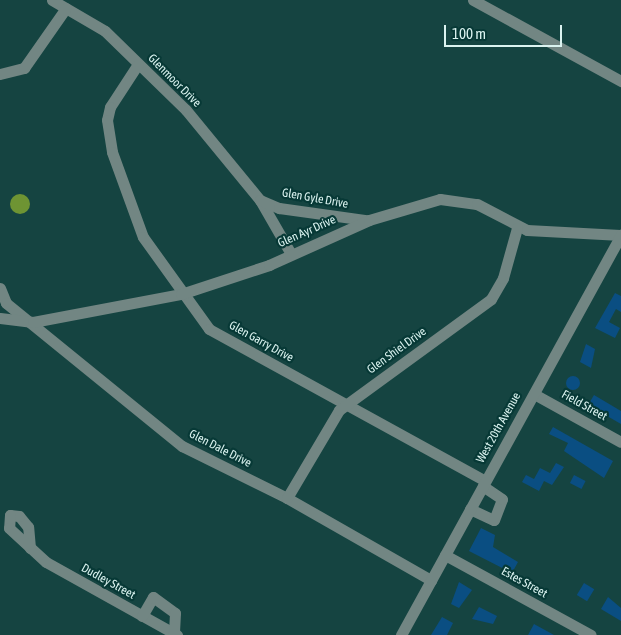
<!DOCTYPE html>
<html>
<head>
<meta charset="utf-8">
<style>
  body { margin:0 }
  #map { position:relative; width:621px; height:635px; overflow:hidden; background:#154441; font-family:"Asap Condensed",sans-serif }
  div>[style] { position:absolute }
  [style*='--x'] { left:calc(var(--x)*1px); top:calc(var(--y)*1px); width:calc(var(--w)*1px); rotate:calc(var(--a)*1deg) }
  .water>* { inset:0; background:#6e9433 }
  .round { border-radius:50% }
  .building>* { inset:0; background:#0a4e82; transform-origin:0 0 }
  .minor>* { height:11px; margin:-5.5px; padding:0 5.5px; transform-origin:5.5px; border-radius:5.5px; background:#728683 }
  span { translate:-50% -50%; white-space:nowrap; text-align:center; line-height:1.15; -webkit-text-stroke:4.5px #073936; paint-order:stroke }
  .street-label { font-size:12px; color:#dbf3f0 }
  .scale { position:absolute; left:444px; top:25px; width:118px; height:22px; box-sizing:border-box; border:2px solid #dbf3f0; border-top:0; padding-left:6px; font-size:15px; line-height:18px; white-space:nowrap; color:#dbf3f0; -webkit-text-stroke:4px #073936; paint-order:stroke }
</style>
</head>
<body>
<div id="map">
  <div class="water">
    <div class="round" style="left:10px;top:194px;width:20px;height:20px"></div>
  </div>
  <div class="building">
    <div style="clip-path:polygon(615px 293px,621px 296px,621px 312px,616px 309px,609px 322px,620px 328px,615px 338px,595px 328px)"></div>
    <div style="clip-path:polygon(586px 344px,595px 349px,591px 368px,580px 362px)"></div>
    <div class="round" style="left:566px;top:376px;width:14px;height:14px"></div>
    <div style="clip-path:polygon(594px 395px,621px 411px,621px 424px,588px 405px)"></div>
    <div style="clip-path:polygon(553px 427px,613px 461px,604px 478px,564px 451px,568px 443px,549px 434px)"></div>
    <div style="clip-path:polygon(556px 463px,564px 467px,552px 485px,544px 481px,539px 491px,522px 482px,526px 475px,534px 479px,540px 468px,550px 473px)"></div>
    <div style="left:574px;top:475px;width:13px;height:9px;rotate:27deg"></div>
    <div style="clip-path:polygon(481px 528px,495px 535px,493px 547px,518px 562px,512px 573px,469px 551px)"></div>
    <div style="clip-path:polygon(459px 582px,472px 590px,459px 608px,451px 604px)"></div>
    <div style="left:584px;top:583px;width:12px;height:14px;rotate:31deg"></div>
    <div style="clip-path:polygon(608px 597px,621px 608px,621px 621px,601px 609px)"></div>
    <div style="clip-path:polygon(479px 607px,497px 616px,493px 624px,472px 619px)"></div>
    <div style="clip-path:polygon(442px 617px,453px 623px,447px 635px,431px 635px)"></div>
    <div style="clip-path:polygon(534px 624px,554px 635px,528px 635px)"></div>
  </div>
  <div class="minor">
    <div style="--x:52;--y:0;--w:61;--a:30.3"></div>
    <div style="--x:105;--y:31;--w:113;--a:44.3"></div>
    <div style="--x:186;--y:110;--w:117;--a:50.6"></div>
    <div style="--x:260;--y:200;--w:62;--a:60.1"></div>
    <div style="--x:473;--y:0;--w:169;--a:28.7"></div>
    <div style="--x:138;--y:64;--w:51;--a:123.1"></div>
    <div style="--x:110;--y:107;--w:13;--a:103"></div>
    <div style="--x:107;--y:120;--w:32;--a:81"></div>
    <div style="--x:112;--y:152;--w:90;--a:70"></div>
    <div style="--x:143;--y:237;--w:113;--a:54.3"></div>
    <div style="--x:209;--y:329;--w:315;--a:28.8"></div>
    <div style="--x:0;--y:74;--w:25;--a:-14"></div>
    <div style="--x:24;--y:68;--w:73;--a:-55"></div>
    <div style="--x:260;--y:200;--w:21;--a:23"></div>
    <div style="--x:279;--y:208;--w:88;--a:7.9"></div>
    <div style="--x:0;--y:288;--w:16;--a:68"></div>
    <div style="--x:6;--y:303;--w:227;--a:39.1"></div>
    <div style="--x:182;--y:446;--w:117;--a:26.3"></div>
    <div style="--x:287;--y:498;--w:166;--a:29.7"></div>
    <div style="--x:0;--y:318;--w:33;--a:7"></div>
    <div style="--x:33;--y:322;--w:151;--a:-10.7"></div>
    <div style="--x:181;--y:294;--w:93;--a:-18.2"></div>
    <div style="--x:269;--y:265;--w:110;--a:-24.2"></div>
    <div style="--x:369;--y:220;--w:74;--a:-16.5"></div>
    <div style="--x:440;--y:199;--w:37;--a:8"></div>
    <div style="--x:477;--y:204;--w:56;--a:27.5"></div>
    <div style="--x:527;--y:230;--w:94;--a:3"></div>
    <div style="--x:534;--y:394;--w:99;--a:28.9"></div>
    <div style="--x:287;--y:498;--w:102;--a:-59.4"></div>
    <div style="--x:339;--y:410;--w:188;--a:-36.1"></div>
    <div style="--x:491;--y:299;--w:24;--a:-60"></div>
    <div style="--x:503;--y:278;--w:52;--a:-74.4"></div>
    <div style="--x:470;--y:509;--w:26;--a:25"></div>
    <div style="--x:494;--y:520;--w:22;--a:-69"></div>
    <div style="--x:502;--y:499;--w:23;--a:-146"></div>
    <div style="--x:30;--y:548;--w:21;--a:-95"></div>
    <div style="--x:28;--y:527;--w:14;--a:-129"></div>
    <div style="--x:19;--y:516;--w:9;--a:-174"></div>
    <div style="--x:10;--y:515;--w:13;--a:94"></div>
    <div style="--x:9;--y:528;--w:50;--a:42.6"></div>
    <div style="--x:46;--y:562;--w:150;--a:29.1"></div>
    <div style="--x:445;--y:555;--w:166;--a:28.7"></div>
    <div style="--x:142;--y:616;--w:22;--a:-60"></div>
    <div style="--x:153;--y:597;--w:27;--a:36"></div>
    <div style="--x:175;--y:613;--w:21;--a:93"></div>
    <div style="--x:401;--y:635;--w:457;--a:-61.2"></div>
  </div>
  <div class="street-label">
    <span style="left:174px;top:81px;rotate:45deg">Glenmoor Drive</span>
    <span style="left:315px;top:199px;rotate:10deg">Glen Gyle Drive</span>
    <span style="left:307px;top:232px;rotate:-24deg">Glen Ayr Drive</span>
    <span style="left:261px;top:342px;rotate:29deg">Glen Garry Drive</span>
    <span style="left:397px;top:351px;rotate:-36deg">Glen Shiel Drive</span>
    <span style="left:584px;top:406px;rotate:29deg">Field Street</span>
    <span style="left:499px;top:428px;rotate:-61deg">West 20th Avenue</span>
    <span style="left:220px;top:449px;rotate:27deg">Glen Dale Drive</span>
    <span style="left:108px;top:582px;rotate:29deg">Dudley Street</span>
    <span style="left:524px;top:583px;rotate:29deg">Estes Street</span>
  </div>
  <div class="scale">100 m</div>
</div>
</body>
</html>
